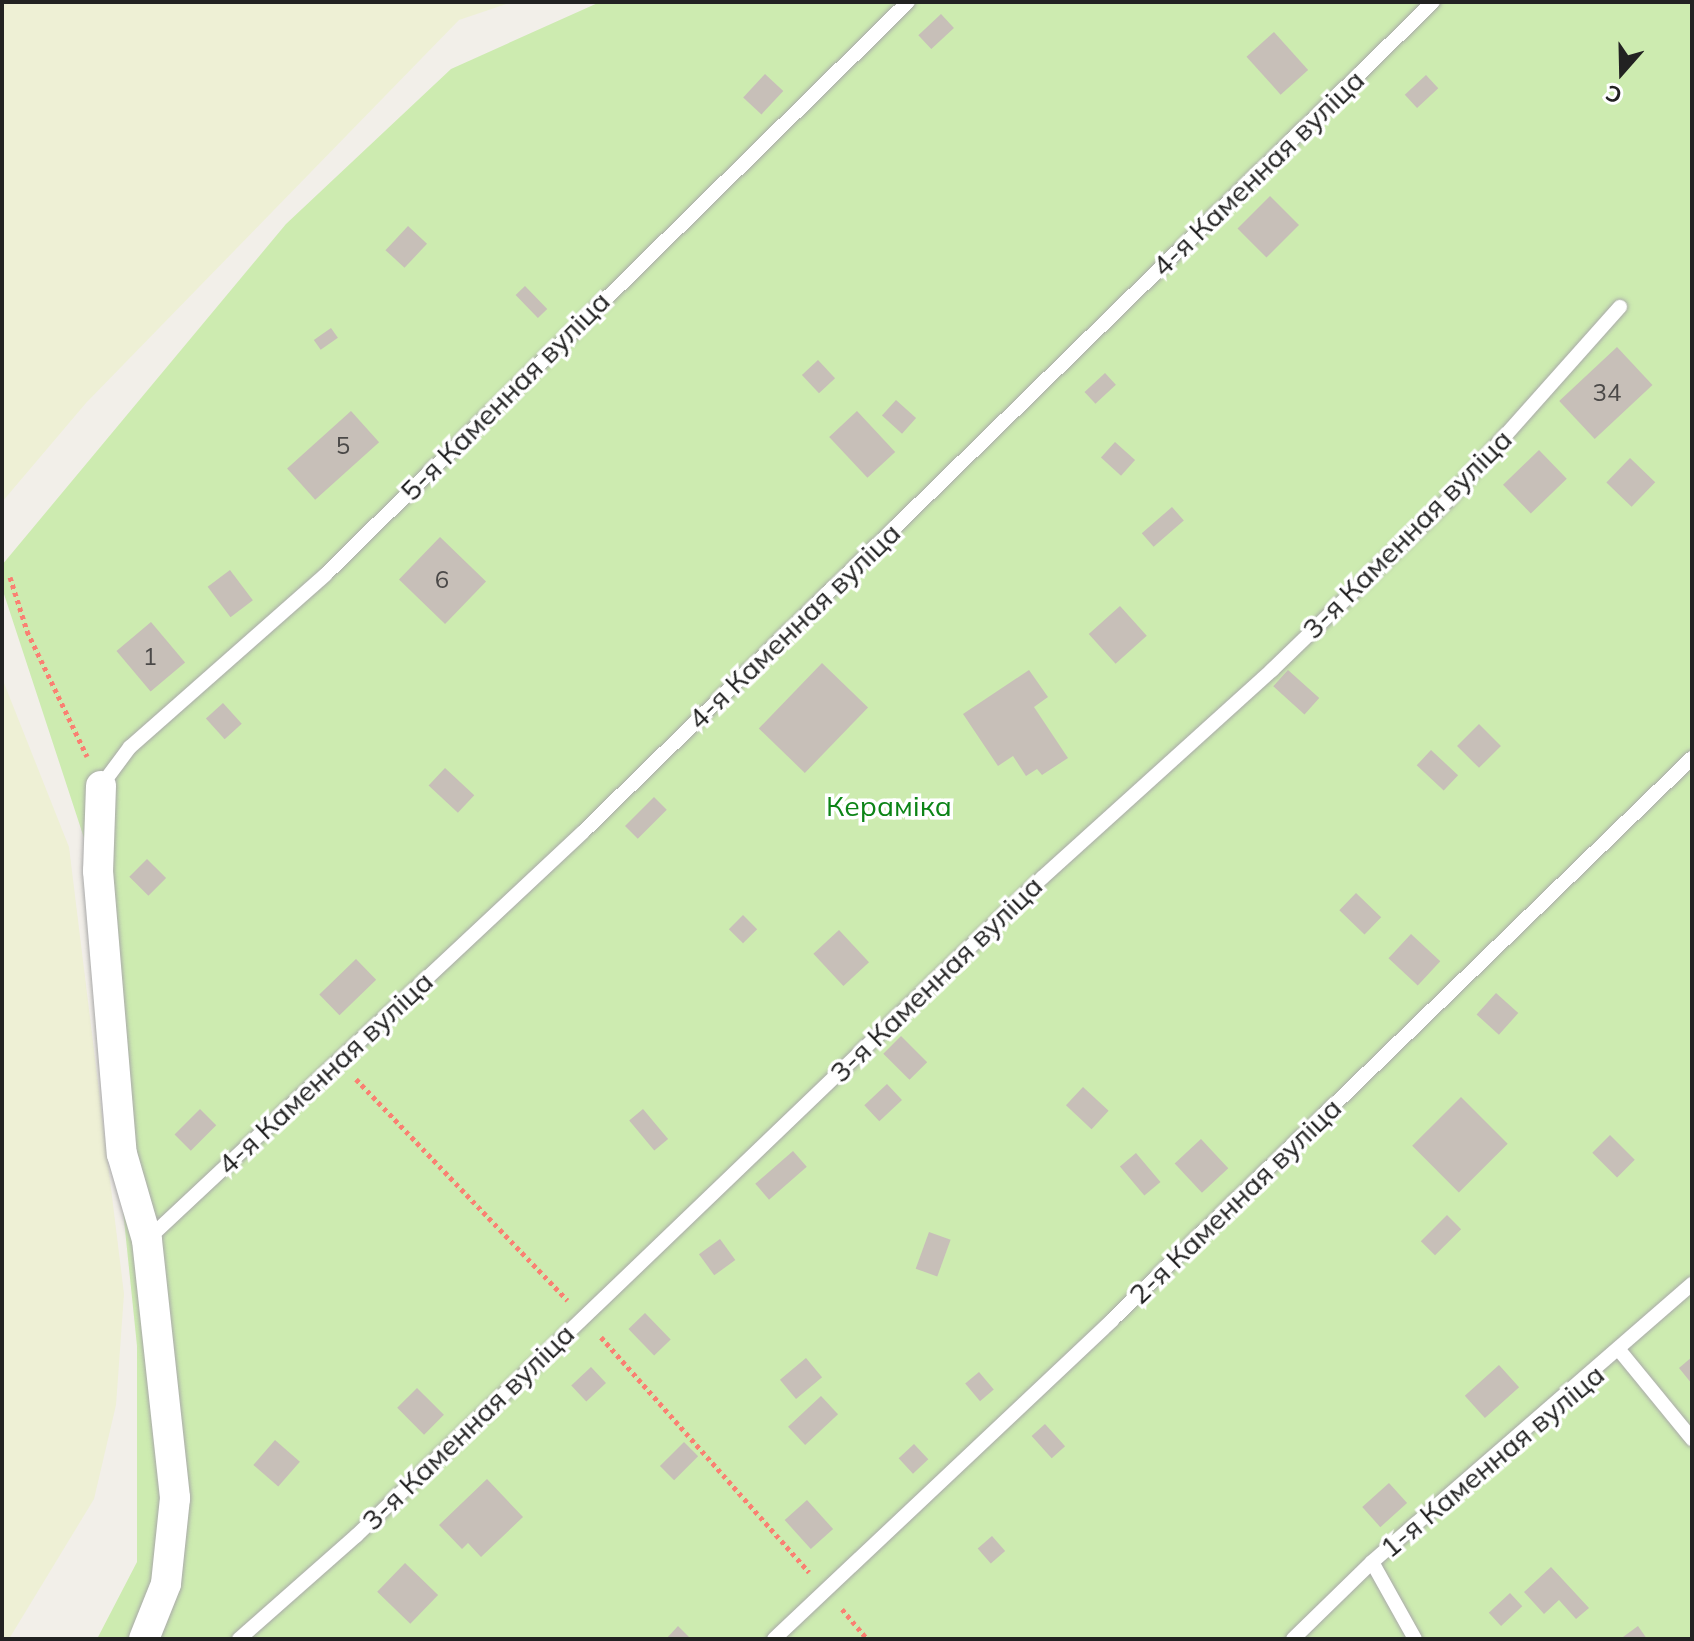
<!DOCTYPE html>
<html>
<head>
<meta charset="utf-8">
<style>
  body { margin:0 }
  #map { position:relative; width:1694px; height:1641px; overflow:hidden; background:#f2efe9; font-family:Mulish,sans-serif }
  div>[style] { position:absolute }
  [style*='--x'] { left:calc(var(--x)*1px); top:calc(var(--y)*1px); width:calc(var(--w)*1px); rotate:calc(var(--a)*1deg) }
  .farmland>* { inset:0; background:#eef0d5 }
  .grass>* { inset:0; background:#cdebb0 }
  .building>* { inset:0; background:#c7bfb8; transform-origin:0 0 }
  .path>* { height:5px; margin-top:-2.5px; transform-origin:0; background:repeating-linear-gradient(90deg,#fa8072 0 4px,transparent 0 8px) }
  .roads { filter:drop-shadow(0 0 2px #a9a9a9) drop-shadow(0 0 2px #a9a9a9) }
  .service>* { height:14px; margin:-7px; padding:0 7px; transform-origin:7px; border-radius:7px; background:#fff }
  .minor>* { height:30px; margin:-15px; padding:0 15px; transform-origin:15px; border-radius:15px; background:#fff }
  span { translate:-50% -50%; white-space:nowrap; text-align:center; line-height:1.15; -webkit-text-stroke:7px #fff; paint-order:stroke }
  .number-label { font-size:24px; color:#4b4948 }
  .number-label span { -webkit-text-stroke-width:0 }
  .street-label { font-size:28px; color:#222 }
  .park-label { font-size:28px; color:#0c8416 }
  .frame { position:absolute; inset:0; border:4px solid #222; pointer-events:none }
  .north { position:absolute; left:1582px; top:32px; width:80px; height:80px; -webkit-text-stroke:6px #fff; paint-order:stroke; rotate:200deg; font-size:22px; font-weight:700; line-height:32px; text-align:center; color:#222 }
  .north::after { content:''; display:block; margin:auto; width:28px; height:36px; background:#222; clip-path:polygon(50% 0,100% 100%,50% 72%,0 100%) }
</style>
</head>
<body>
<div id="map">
  <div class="farmland">
    <div style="clip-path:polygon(2px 2px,512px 2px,459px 20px,86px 403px,2px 502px)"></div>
    <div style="clip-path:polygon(2px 678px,69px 847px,124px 1294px,116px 1405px,94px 1499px,9px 1639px,2px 1639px)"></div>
  </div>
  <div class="grass">
    <div style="clip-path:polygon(600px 2px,1692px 2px,1692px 1639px,97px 1639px,137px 1562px,137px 1346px,85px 841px,2px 588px,2px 565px,286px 224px,451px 69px)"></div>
  </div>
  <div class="building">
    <div style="left:941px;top:14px;width:19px;height:31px;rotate:47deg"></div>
    <div style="left:1274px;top:32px;width:51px;height:37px;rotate:48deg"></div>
    <div style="left:765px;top:74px;width:25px;height:32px;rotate:43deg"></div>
    <div style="left:1426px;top:75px;width:18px;height:29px;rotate:47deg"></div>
    <div style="left:1270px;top:196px;width:41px;height:46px;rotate:45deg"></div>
    <div style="left:408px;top:226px;width:26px;height:33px;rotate:43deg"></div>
    <div style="left:525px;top:286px;width:32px;height:13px;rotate:46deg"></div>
    <div style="left:331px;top:328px;width:12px;height:21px;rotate:55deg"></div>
    <div style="left:1617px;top:347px;width:52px;height:79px;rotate:47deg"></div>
    <div style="left:818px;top:360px;width:25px;height:22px;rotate:47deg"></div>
    <div style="left:1105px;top:373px;width:16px;height:28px;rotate:47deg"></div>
    <div style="left:896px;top:400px;width:27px;height:21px;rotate:42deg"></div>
    <div style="left:351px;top:411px;width:42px;height:86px;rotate:48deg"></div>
    <div style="left:857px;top:411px;width:56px;height:38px;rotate:47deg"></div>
    <div style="left:1115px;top:442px;width:27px;height:21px;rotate:42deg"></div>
    <div style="left:1539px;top:450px;width:40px;height:50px;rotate:46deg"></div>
    <div style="left:1630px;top:458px;width:35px;height:34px;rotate:44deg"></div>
    <div style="left:1172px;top:507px;width:18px;height:40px;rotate:49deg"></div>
    <div style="left:440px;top:537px;width:64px;height:59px;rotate:44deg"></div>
    <div style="left:230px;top:570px;width:38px;height:28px;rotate:53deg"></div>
    <div style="left:1120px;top:606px;width:40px;height:42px;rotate:48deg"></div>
    <div style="left:151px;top:622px;width:53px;height:45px;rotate:50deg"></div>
    <div style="left:822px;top:663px;width:64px;height:91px;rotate:44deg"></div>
    <div style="clip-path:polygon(1029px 670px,1048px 697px,1034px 707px,1068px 758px,1042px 775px,1037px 769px,1026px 776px,1013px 756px,998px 766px,963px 714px)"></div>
    <div style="left:1288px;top:670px;width:42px;height:22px;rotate:42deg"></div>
    <div style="left:223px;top:703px;width:28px;height:23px;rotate:48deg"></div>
    <div style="left:1479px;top:724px;width:31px;height:31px;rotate:45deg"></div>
    <div style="left:1431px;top:750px;width:37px;height:21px;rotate:43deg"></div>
    <div style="left:445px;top:768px;width:40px;height:24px;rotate:43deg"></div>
    <div style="left:654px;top:797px;width:18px;height:41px;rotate:45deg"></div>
    <div style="left:147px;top:859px;width:27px;height:25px;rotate:45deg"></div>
    <div style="left:1356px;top:893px;width:35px;height:24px;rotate:44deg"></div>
    <div style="left:743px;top:915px;width:20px;height:20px;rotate:45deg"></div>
    <div style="left:839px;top:930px;width:44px;height:35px;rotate:47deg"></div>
    <div style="left:1411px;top:934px;width:40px;height:33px;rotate:43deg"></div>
    <div style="left:356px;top:959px;width:29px;height:51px;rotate:46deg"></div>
    <div style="left:1496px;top:993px;width:30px;height:29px;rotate:42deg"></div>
    <div style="left:901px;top:1036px;width:37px;height:25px;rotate:45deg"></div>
    <div style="left:887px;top:1084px;width:22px;height:31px;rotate:47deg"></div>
    <div style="left:1083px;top:1087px;width:35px;height:25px;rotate:43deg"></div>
    <div style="left:1461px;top:1097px;width:66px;height:69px;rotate:45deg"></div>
    <div style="left:200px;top:1109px;width:23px;height:36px;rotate:45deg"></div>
    <div style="left:643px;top:1109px;width:39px;height:18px;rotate:50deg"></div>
    <div style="left:1610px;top:1135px;width:35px;height:25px;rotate:45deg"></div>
    <div style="left:1201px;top:1139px;width:40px;height:36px;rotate:47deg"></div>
    <div style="left:793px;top:1151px;width:21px;height:50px;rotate:49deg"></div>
    <div style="left:1136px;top:1153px;width:38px;height:21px;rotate:50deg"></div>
    <div style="left:1447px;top:1215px;width:20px;height:37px;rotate:45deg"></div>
    <div style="left:929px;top:1232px;width:23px;height:39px;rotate:20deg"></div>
    <div style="left:720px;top:1239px;width:26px;height:26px;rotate:54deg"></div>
    <div style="left:645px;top:1313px;width:37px;height:23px;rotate:46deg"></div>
    <div style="clip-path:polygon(1692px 1357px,1692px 1384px,1679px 1368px)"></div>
    <div style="left:806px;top:1358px;width:25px;height:34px;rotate:50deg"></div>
    <div style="left:1499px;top:1365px;width:30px;height:46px;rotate:48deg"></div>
    <div style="left:591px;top:1367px;width:22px;height:27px;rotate:47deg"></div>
    <div style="left:979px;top:1372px;width:23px;height:18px;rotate:50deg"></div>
    <div style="left:417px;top:1388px;width:38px;height:28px;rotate:45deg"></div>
    <div style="left:821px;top:1396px;width:25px;height:45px;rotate:47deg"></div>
    <div style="left:1045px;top:1424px;width:30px;height:18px;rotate:48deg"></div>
    <div style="left:275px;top:1440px;width:33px;height:33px;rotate:41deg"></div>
    <div style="left:684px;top:1442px;width:20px;height:34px;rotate:45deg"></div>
    <div style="left:914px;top:1444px;width:21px;height:21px;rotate:47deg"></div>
    <div style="clip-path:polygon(487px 1479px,523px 1517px,481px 1557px,468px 1543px,462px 1549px,439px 1525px)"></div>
    <div style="left:1389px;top:1483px;width:27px;height:36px;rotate:48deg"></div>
    <div style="left:807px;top:1500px;width:39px;height:30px;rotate:48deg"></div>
    <div style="left:992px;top:1536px;width:20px;height:19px;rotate:49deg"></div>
    <div style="left:405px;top:1563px;width:46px;height:40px;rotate:44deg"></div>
    <div style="clip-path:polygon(1551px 1567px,1589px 1608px,1576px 1619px,1559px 1600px,1544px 1614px,1524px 1592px)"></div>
    <div style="left:1510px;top:1593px;width:18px;height:29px;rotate:47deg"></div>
    <div style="clip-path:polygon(678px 1626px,691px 1639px,666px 1639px)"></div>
    <div style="clip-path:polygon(1638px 1626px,1647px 1639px,1624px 1639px,1623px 1637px)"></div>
  </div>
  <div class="path">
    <div style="--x:10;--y:577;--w:57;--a:72.5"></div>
    <div style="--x:27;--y:631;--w:139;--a:64.4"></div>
    <div style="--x:356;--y:1079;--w:306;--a:46.3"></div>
    <div style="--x:601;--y:1337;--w:314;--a:48.5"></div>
    <div style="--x:842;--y:1609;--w:39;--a:50"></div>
  </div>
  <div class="roads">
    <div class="service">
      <div style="--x:101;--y:786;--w:49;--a:-53.4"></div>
      <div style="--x:130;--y:747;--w:260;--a:-41.4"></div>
      <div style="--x:325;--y:575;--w:817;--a:-44.5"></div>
      <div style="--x:147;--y:1240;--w:597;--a:-43.1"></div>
      <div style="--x:583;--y:832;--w:1188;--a:-44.32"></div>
      <div style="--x:1620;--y:1351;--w:114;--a:50.7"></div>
      <div style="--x:1372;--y:1562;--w:88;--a:60.8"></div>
      <div style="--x:239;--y:1639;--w:156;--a:-41.4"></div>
      <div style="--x:356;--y:1536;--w:952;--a:-43.81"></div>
      <div style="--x:1043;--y:877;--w:309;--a:-42.1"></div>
      <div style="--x:1272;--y:670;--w:243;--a:-44"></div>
      <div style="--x:1447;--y:501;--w:260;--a:-48.3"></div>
      <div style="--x:774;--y:1639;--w:465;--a:-43.3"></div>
      <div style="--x:1112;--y:1320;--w:808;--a:-44.1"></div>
      <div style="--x:1293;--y:1639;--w:110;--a:-44.3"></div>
      <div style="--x:1372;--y:1562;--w:424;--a:-41"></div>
    </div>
    <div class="minor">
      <div style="--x:101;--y:786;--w:85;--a:92"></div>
      <div style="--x:98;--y:871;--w:284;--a:85.2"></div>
      <div style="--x:122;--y:1154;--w:90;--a:73.8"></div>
      <div style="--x:147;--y:1240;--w:260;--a:83.8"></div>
      <div style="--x:175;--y:1498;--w:86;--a:96"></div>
      <div style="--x:166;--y:1584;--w:59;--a:111.8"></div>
    </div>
  </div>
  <div class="number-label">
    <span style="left:1607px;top:393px">34</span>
    <span style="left:343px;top:446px">5</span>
    <span style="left:442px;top:580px">6</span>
    <span style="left:150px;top:657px">1</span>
  </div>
  <div class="street-label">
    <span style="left:1258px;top:173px;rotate:-44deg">4-я Каменная вуліца</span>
    <span style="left:505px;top:396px;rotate:-45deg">5-я Каменная вуліца</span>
    <span style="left:1407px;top:534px;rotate:-45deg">3-я Каменная вуліца</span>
    <span style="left:794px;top:626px;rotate:-44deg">4-я Каменная вуліца</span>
    <span style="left:936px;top:979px;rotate:-44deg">3-я Каменная вуліца</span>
    <span style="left:325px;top:1073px;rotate:-43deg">4-я Каменная вуліца</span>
    <span style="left:1235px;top:1201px;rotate:-44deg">2-я Каменная вуліца</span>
    <span style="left:468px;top:1427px;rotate:-44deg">3-я Каменная вуліца</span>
    <span style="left:1492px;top:1461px;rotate:-40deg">1-я Каменная вуліца</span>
  </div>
  <div class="park-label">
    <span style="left:889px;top:806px">Кераміка</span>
  </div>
  <div class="frame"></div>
  <div class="north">С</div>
</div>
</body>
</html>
